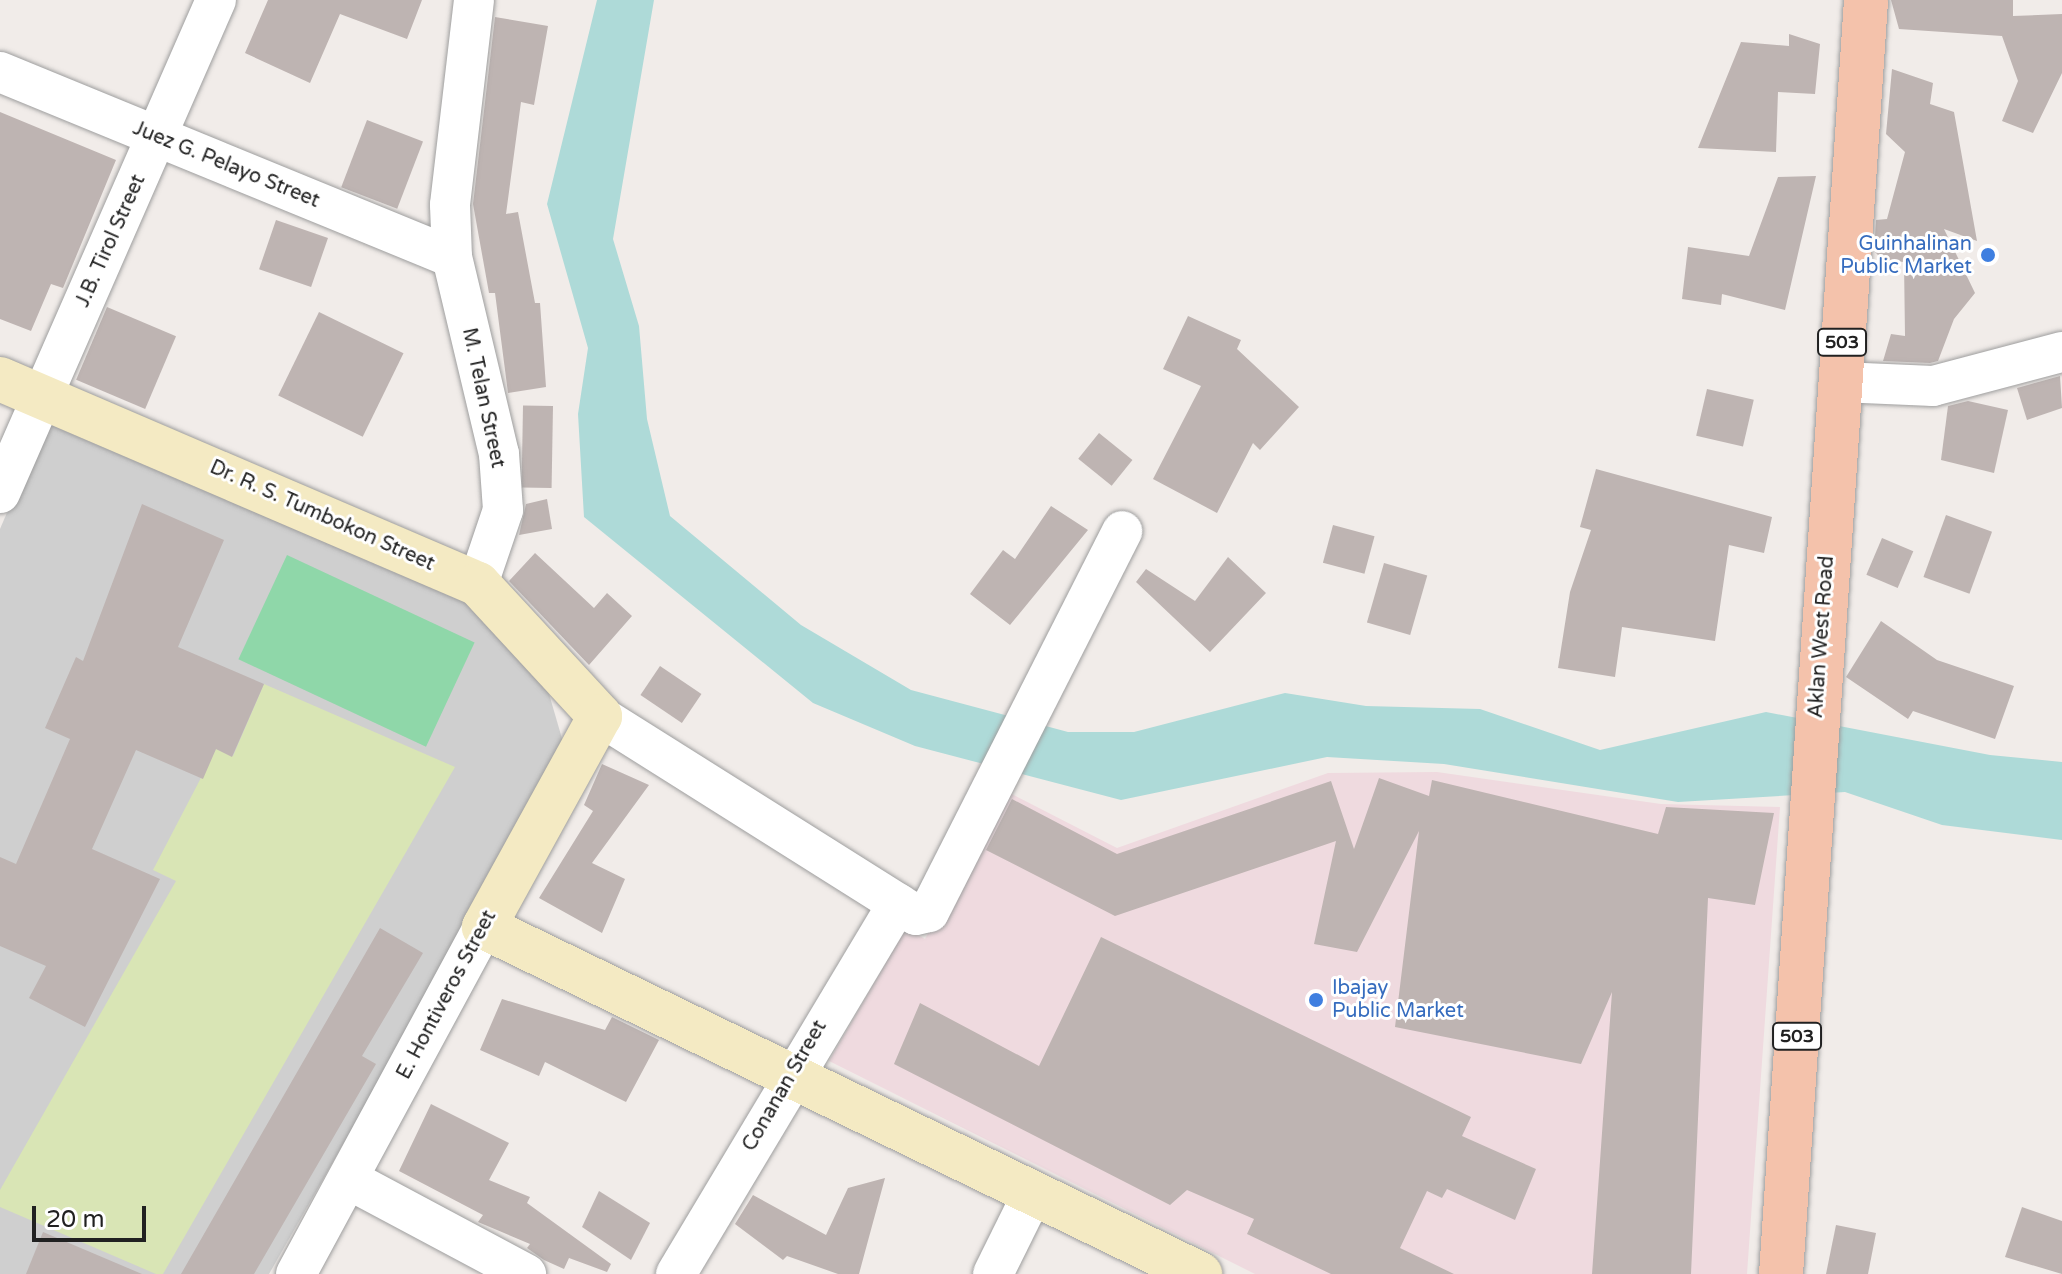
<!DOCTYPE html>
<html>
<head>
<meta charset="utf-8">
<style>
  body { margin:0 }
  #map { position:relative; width:2062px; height:1274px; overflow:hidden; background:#f1ece9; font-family:"Varela Round",sans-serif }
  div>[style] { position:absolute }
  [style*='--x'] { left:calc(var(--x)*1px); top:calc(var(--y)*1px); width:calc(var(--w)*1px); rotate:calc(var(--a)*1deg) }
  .commercial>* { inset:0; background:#efdadf }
  .religious>* { inset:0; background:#cfcfcf }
  .grass>* { inset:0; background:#d9e5b5 }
  .pitch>* { inset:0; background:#8fd7a9; transform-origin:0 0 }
  .water>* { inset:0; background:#aedad8 }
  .building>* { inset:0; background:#beb4b2; transform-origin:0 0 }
  .roads { filter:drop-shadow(0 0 2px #9e9e9e) drop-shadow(0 0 2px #9e9e9e) }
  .street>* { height:40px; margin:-20px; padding:0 20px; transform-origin:20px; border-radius:20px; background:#fff }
  .secondary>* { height:44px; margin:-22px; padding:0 22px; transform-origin:22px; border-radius:22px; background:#f4eac3 }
  .primary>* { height:44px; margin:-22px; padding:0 22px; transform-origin:22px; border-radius:22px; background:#f4c2ab }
  .dots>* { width:22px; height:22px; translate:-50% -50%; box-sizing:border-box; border:4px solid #fff; border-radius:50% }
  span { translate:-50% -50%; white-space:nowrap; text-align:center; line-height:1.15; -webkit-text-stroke:6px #fff; paint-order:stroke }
  .shield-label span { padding:2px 6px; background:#fff; border:2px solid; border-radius:6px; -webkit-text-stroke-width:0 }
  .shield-label { font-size:18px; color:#212121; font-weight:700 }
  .street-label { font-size:20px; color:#212121 }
  .shop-label { font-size:20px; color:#366cbe }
  .right { translate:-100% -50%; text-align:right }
  .left { translate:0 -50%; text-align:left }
  .scale { position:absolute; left:32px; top:1206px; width:114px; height:36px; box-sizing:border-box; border:4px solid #212121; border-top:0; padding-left:10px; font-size:24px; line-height:28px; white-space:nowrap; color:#212121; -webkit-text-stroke:6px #fff; paint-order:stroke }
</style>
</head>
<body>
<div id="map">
  <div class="commercial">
    <div style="clip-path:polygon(1437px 772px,1661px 804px,1780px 807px,1747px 1274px,1255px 1274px,829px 1061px,906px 928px,925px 939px,1002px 789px,1117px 848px,1328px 773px)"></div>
  </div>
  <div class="religious">
    <div style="clip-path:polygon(47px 419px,471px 603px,545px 680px,563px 742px,463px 934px,269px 1274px,0 1274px,0 529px)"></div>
  </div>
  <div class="grass">
    <div style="clip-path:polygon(264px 684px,455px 767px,163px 1274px,156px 1274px,0 1207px,0 1190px,176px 881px,153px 870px,216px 749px,233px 756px)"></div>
  </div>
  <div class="pitch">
    <div style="left:287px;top:555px;width:207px;height:115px;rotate:25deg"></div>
  </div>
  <div class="water">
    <div style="clip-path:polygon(597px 0,654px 0,613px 239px,639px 326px,647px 419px,670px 516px,801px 625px,911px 690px,1068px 732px,1134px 732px,1285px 693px,1366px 706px,1480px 709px,1600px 750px,1766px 712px,1990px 755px,2062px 762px,2062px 840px,1942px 825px,1845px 792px,1678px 802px,1444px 764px,1327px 757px,1121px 800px,915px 746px,813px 703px,584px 517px,578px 414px,588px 348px,547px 204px)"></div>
  </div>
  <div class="building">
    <div style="clip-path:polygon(268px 0,422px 0,407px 39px,340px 14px,310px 83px,245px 53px)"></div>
    <div style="clip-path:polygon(1891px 0,2013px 0,2013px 16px,2062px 14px,2062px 73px,2033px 133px,2002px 121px,2018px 81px,2002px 36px,1899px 29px)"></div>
    <div style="clip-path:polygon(495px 17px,548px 26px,534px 105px,521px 102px,506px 214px,518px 212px,535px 303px,540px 303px,546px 387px,508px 393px,495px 293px,489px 293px,473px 204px)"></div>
    <div style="clip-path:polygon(1789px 34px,1820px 44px,1815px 94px,1778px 92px,1776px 152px,1698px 148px,1741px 42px,1789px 46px)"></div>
    <div style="clip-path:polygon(1892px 69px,1933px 83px,1930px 104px,1954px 112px,1977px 241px,1944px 229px,1975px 293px,1954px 319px,1938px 361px,1930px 363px,1883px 361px,1891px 334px,1905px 336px,1904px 262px,1883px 260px,1874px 251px,1876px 220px,1887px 219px,1905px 152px,1886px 134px)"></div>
    <div style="clip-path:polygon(0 112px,116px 160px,63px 288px,51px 284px,31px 331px,0 319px)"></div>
    <div style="left:367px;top:120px;width:60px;height:72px;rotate:21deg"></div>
    <div style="clip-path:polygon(1816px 176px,1785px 310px,1722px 294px,1721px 305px,1682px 299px,1688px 247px,1749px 256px,1778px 177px)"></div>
    <div style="left:276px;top:220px;width:55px;height:52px;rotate:19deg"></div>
    <div style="left:107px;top:307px;width:75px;height:79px;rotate:23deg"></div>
    <div style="left:319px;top:312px;width:94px;height:93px;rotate:26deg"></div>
    <div style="clip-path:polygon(1188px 316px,1241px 340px,1237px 349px,1299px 407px,1260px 450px,1253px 443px,1217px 513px,1153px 479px,1201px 386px,1163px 369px)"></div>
    <div style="clip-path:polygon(2060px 376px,2062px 408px,2027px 420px,2017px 388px)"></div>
    <div style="left:1707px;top:389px;width:48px;height:48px;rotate:13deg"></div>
    <div style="clip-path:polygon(1968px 401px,2008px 410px,1994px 473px,1941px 460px,1948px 406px)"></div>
    <div style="left:553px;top:406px;width:82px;height:30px;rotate:91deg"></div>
    <div style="left:1099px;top:433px;width:43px;height:33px;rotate:39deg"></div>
    <div style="clip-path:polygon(1596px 469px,1772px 517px,1764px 553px,1729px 545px,1715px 641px,1622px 627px,1615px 677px,1558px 668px,1570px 592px,1591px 530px,1580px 527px)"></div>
    <div style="clip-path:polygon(547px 499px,552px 529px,519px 535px,526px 504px)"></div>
    <div style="clip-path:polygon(142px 504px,224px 540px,178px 647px,264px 684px,232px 757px,216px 749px,203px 779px,136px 750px,92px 849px,160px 879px,85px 1027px,29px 998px,46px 966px,0 946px,0 857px,16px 864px,70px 739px,45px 728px,76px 657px,83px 661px)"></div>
    <div style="clip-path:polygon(1051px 506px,1088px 530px,1010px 625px,970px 594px,1003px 550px,1015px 559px)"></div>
    <div style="left:1946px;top:515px;width:49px;height:66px;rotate:20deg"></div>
    <div style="left:1333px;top:525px;width:43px;height:39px;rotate:15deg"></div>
    <div style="left:1882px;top:538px;width:34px;height:40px;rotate:23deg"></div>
    <div style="clip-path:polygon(535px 553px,594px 608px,607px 593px,632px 616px,589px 665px,509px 581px)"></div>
    <div style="clip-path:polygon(1228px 557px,1266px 593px,1210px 652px,1136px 582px,1146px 569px,1195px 601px)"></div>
    <div style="left:1384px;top:563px;width:45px;height:62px;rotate:16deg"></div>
    <div style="clip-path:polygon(1881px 621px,1937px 660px,2014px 686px,1995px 739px,1913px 711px,1908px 719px,1846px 677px)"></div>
    <div style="left:660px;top:666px;width:50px;height:35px;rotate:34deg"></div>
    <div style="clip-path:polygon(602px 764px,649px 785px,592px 863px,625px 879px,602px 933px,539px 898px,593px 811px,584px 805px)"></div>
    <div style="clip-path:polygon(1379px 778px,1429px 796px,1432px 780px,1658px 834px,1666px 807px,1774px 813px,1755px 905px,1708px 898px,1691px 1274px,1592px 1274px,1612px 992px,1581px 1064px,1395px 1027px,1419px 831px,1357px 952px,1314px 944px,1336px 841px,1115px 916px,986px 850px,1012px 799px,1117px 854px,1331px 781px,1354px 849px)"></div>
    <div style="clip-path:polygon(380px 928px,423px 953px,362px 1056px,376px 1064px,254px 1274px,181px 1274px)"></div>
    <div style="clip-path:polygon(1101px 937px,1471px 1117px,1462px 1136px,1536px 1169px,1515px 1220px,1447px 1189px,1442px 1198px,1427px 1191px,1400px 1248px,1454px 1274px,1331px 1274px,1247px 1234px,1254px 1219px,1187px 1190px,1170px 1205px,894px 1064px,920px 1003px,1039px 1066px)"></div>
    <div style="clip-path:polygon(502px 999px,605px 1030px,612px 1017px,659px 1040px,626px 1102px,545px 1062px,539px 1076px,480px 1050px)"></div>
    <div style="clip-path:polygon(431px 1104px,509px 1143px,489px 1180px,530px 1197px,527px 1203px,611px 1264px,607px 1272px,569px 1258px,564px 1269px,544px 1260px,527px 1248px,530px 1244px,478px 1222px,483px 1215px,399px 1171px)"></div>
    <div style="clip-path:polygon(885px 1178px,859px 1274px,838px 1274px,787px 1256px,783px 1260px,735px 1224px,753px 1195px,826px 1235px,848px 1188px)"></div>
    <div style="clip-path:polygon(599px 1191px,650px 1223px,631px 1260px,582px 1227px)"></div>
    <div style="clip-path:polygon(2022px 1207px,2062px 1221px,2062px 1274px,2005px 1257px)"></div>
    <div style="clip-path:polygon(1836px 1225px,1876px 1233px,1868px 1274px,1826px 1274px)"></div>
    <div style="clip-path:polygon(43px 1232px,142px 1274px,26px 1274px)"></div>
  </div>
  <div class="roads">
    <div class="street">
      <div style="--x:474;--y:0;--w:206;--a:96.7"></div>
      <div style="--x:450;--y:205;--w:52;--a:87.8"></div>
      <div style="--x:452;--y:257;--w:203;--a:76.6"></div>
      <div style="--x:499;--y:454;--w:56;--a:85.9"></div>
      <div style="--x:503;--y:510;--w:78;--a:108.7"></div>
      <div style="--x:0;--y:72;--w:488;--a:22.3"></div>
      <div style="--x:1840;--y:382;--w:93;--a:2.5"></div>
      <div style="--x:1933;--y:386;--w:133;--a:-14.8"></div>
      <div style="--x:0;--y:493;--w:538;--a:-66.34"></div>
      <div style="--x:600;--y:716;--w:373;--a:32.2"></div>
      <div style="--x:916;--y:915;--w:13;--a:-13"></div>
      <div style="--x:929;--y:912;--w:427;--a:-63.1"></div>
      <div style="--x:348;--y:1179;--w:202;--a:28.1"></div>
      <div style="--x:296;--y:1274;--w:395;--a:-61.6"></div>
      <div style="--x:676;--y:1274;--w:432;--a:-59.1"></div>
      <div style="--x:993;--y:1274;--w:90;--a:-63.7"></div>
    </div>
    <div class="secondary">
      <div style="--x:0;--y:379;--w:520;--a:23.21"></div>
      <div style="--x:478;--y:584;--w:180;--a:47.3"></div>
      <div style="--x:600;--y:716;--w:241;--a:118.8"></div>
      <div style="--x:484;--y:927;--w:796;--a:25.86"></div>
    </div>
    <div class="primary">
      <div style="--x:1781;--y:1274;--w:1277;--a:-86.18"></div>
    </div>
  </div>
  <div class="dots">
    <div style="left:1988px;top:255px;background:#3f7fe0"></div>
    <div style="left:1316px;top:1000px;background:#3f7fe0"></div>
  </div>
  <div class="shield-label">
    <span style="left:1842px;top:342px">503</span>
    <span style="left:1797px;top:1036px">503</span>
  </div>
  <div class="street-label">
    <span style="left:226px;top:165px;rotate:22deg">Juez G. Pelayo Street</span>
    <span style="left:111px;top:241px;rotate:-66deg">J.B. Tirol Street</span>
    <span style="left:483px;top:398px;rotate:78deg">M. Telan Street</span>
    <span style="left:322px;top:516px;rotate:24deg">Dr. R. S. Tumbokon Street</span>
    <span style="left:1822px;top:637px;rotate:-86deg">Aklan West Road</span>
    <span style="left:447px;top:995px;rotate:-62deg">E. Hontiveros Street</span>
    <span style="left:785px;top:1086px;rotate:-60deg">Conanan Street</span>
  </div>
  <div class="shop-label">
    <span class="right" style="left:1972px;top:256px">Guinhalinan<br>Public Market</span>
    <span class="left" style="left:1332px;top:1000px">Ibajay<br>Public Market</span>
  </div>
  <div class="scale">20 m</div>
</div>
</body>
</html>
